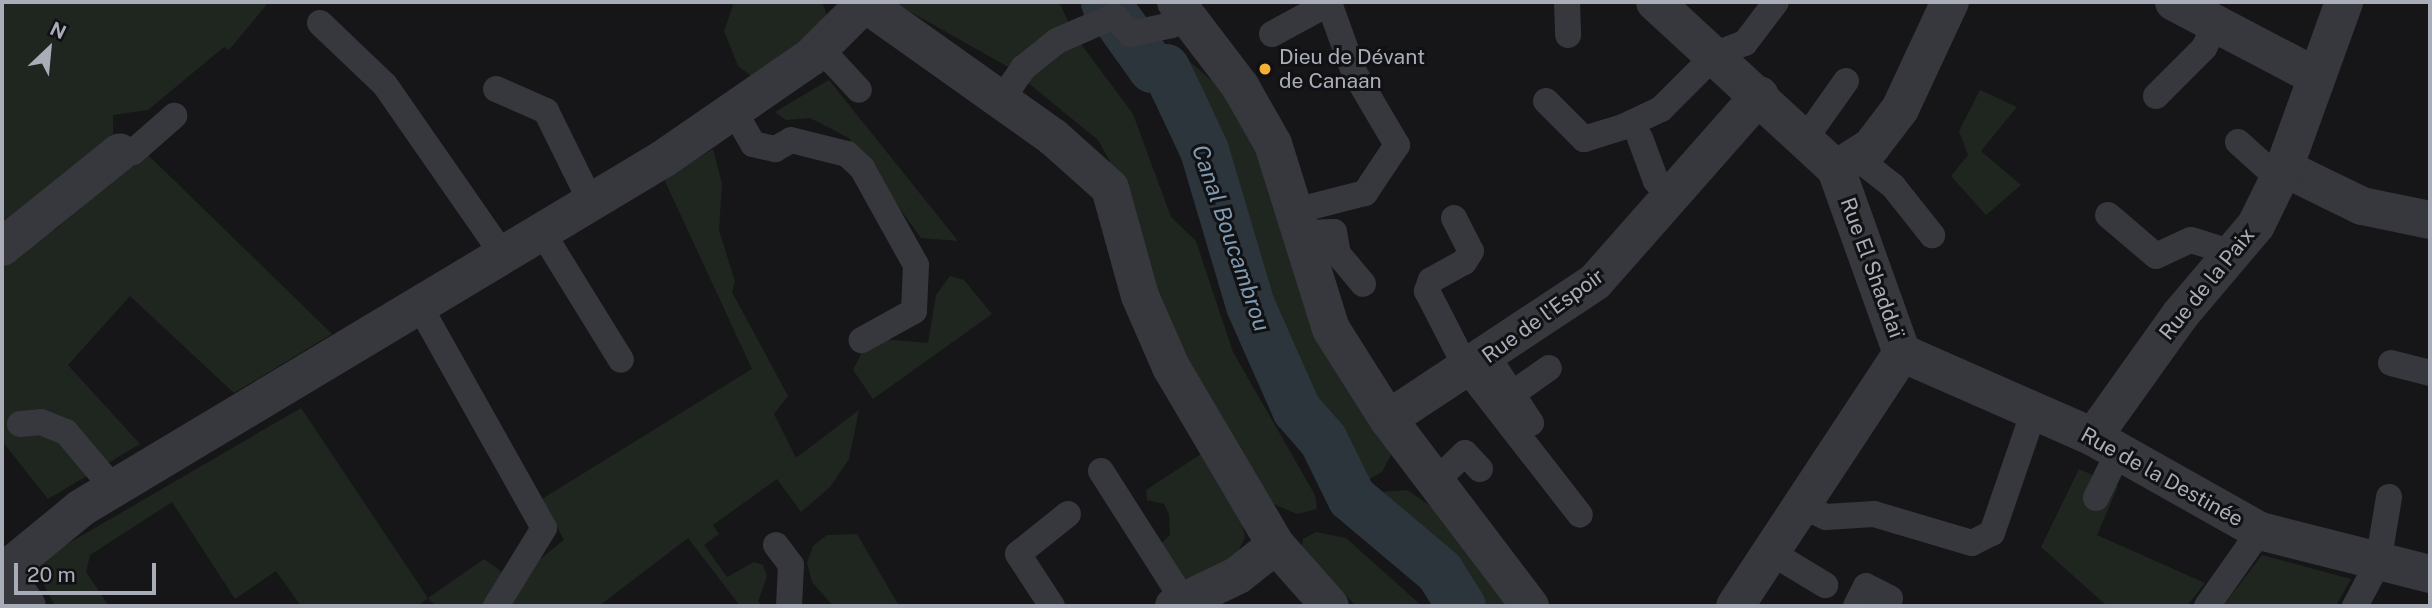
<!DOCTYPE html>
<html>
<head>
<meta charset="utf-8">
<style>
  body { margin:0 }
  #map { position:relative; width:2432px; height:608px; overflow:hidden; background:#161618; font-family:"Public Sans",sans-serif }
  div>[style] { position:absolute }
  [style*='--x'] { left:calc(var(--x)*1px); top:calc(var(--y)*1px); width:calc(var(--w)*1px); rotate:calc(var(--a)*1deg) }
  .green>* { inset:0; background:#1e261f }
  .canal>* { height:49px; margin:-24.5px; padding:0 24.5px; transform-origin:24.5px; border-radius:24.5px; background:#2c353c }
  .lane>* { height:26px; margin:-13px; padding:0 13px; transform-origin:13px; border-radius:13px; background:#37383d }
  .street>* { height:38px; margin:-19px; padding:0 19px; transform-origin:19px; border-radius:19px; background:#37383d }
  .dots>* { width:19px; height:19px; translate:-50% -50%; box-sizing:border-box; border:4px solid #111113; border-radius:50% }
  span { translate:-50% -50%; white-space:nowrap; text-align:center; line-height:1.15; -webkit-text-stroke:6px #111113; paint-order:stroke }
  .poi-label { font-size:21px; color:#a8adb8 }
  .left { translate:0 -50%; text-align:left }
  .street-label { font-size:21px; color:#a8adb8 }
  .water-label { font-size:23px; color:#7f9bb3; font-style:italic }
  .frame { position:absolute; inset:0; border:4px solid #a8adb8; pointer-events:none }
  .north { position:absolute; left:14px; top:14px; width:70px; height:70px; -webkit-text-stroke:5px #111113; paint-order:stroke; rotate:26deg; font-size:19px; font-weight:700; line-height:28px; text-align:center; color:#a8adb8 }
  .north::after { content:''; display:block; margin:auto; width:24px; height:32px; background:#a8adb8; clip-path:polygon(50% 0,100% 100%,50% 72%,0 100%) }
  .scale { position:absolute; left:14px; top:563px; width:142px; height:32px; box-sizing:border-box; border:4px solid #a8adb8; border-top:0; padding-left:9px; font-size:21px; line-height:24px; white-space:nowrap; color:#a8adb8; -webkit-text-stroke:5px #111113; paint-order:stroke }
</style>
</head>
<body>
<div id="map">
  <div class="green">
    <div style="clip-path:polygon(2px 2px,269px 2px,229px 50px,224px 47px,148px 110px,113px 115px,113px 150px,2px 237px)"></div>
    <div style="clip-path:polygon(734px 2px,822px 2px,829px 20px,754px 78px,738px 66px,724px 31px)"></div>
    <div style="clip-path:polygon(893px 2px,1059px 2px,1075px 36px,1133px 114px,1171px 217px,1196px 241px,1233px 352px,1315px 495px,1317px 509px,1297px 514px,1257px 497px,1161px 309px,1119px 178px,1098px 140px,1010px 68px)"></div>
    <div style="clip-path:polygon(1189px 61px,1233px 99px,1391px 455px,1382px 472px,1355px 487px,1338px 486px,1323px 466px,1275px 377px,1180px 111px,1173px 78px)"></div>
    <div style="clip-path:polygon(829px 80px,958px 241px,921px 238px,849px 138px,810px 118px,786px 120px,775px 112px)"></div>
    <div style="clip-path:polygon(1980px 90px,2017px 107px,1981px 151px,2021px 185px,1986px 215px,1951px 176px,1968px 155px,1959px 131px)"></div>
    <div style="clip-path:polygon(713px 149px,722px 184px,719px 230px,735px 282px,732px 292px,788px 396px,774px 414px,796px 458px,859px 410px,849px 459px,830px 487px,801px 512px,777px 479px,713px 525px,719px 534px,704px 545px,727px 577px,754px 562px,763px 565px,767px 576px,758px 602px,766px 606px,740px 606px,688px 538px,599px 606px,436px 606px,428px 598px,417px 606px,301px 606px,276px 571px,235px 599px,172px 502px,90px 555px,86px 572px,109px 606px,55px 606px,39px 575px,45px 557px,301px 408px,428px 598px,484px 559px,505px 574px,529px 568px,564px 540px,542px 499px,752px 369px,664px 179px)"></div>
    <div style="clip-path:polygon(145px 152px,332px 334px,234px 393px,130px 296px,68px 365px,140px 444px,48px 499px,2px 441px,2px 264px,57px 228px)"></div>
    <div style="clip-path:polygon(950px 276px,964px 280px,992px 314px,873px 399px,853px 370px,862px 352px,882px 339px,928px 343px,936px 295px)"></div>
    <div style="clip-path:polygon(1201px 454px,1241px 518px,1245px 537px,1233px 563px,1186px 579px,1168px 568px,1156px 548px,1170px 535px,1169px 514px,1164px 504px,1147px 500px,1146px 490px)"></div>
    <div style="clip-path:polygon(2079px 469px,2118px 486px,2097px 535px,2205px 583px,2187px 606px,2107px 606px,2041px 547px)"></div>
    <div style="clip-path:polygon(1407px 490px,1434px 508px,1513px 606px,1458px 606px,1369px 512px,1379px 492px)"></div>
    <div style="clip-path:polygon(1316px 532px,1346px 538px,1422px 606px,1356px 606px,1302px 548px,1303px 539px)"></div>
    <div style="clip-path:polygon(857px 534px,899px 606px,833px 606px,812px 582px,807px 563px,813px 546px,827px 535px)"></div>
    <div style="clip-path:polygon(2262px 555px,2351px 579px,2336px 606px,2223px 606px)"></div>
  </div>
  <div class="canal">
    <div style="--x:1105;--y:2;--w:81;--a:54.5"></div>
    <div style="--x:1152;--y:68;--w:13;--a:0"></div>
    <div style="--x:1165;--y:68;--w:37;--a:64"></div>
    <div style="--x:1181;--y:101;--w:54;--a:64.9"></div>
    <div style="--x:1204;--y:150;--w:162;--a:73.5"></div>
    <div style="--x:1250;--y:305;--w:114;--a:66.1"></div>
    <div style="--x:1296;--y:409;--w:41;--a:48.9"></div>
    <div style="--x:1323;--y:440;--w:64;--a:63.8"></div>
    <div style="--x:1351;--y:497;--w:115;--a:40.1"></div>
    <div style="--x:1439;--y:571;--w:41;--a:57.8"></div>
  </div>
  <div class="lane">
    <div style="--x:1567;--y:2;--w:33;--a:88"></div>
    <div style="--x:320;--y:23;--w:90;--a:43.6"></div>
    <div style="--x:385;--y:85;--w:208;--a:55.2"></div>
    <div style="--x:1272;--y:34;--w:65;--a:-28.5"></div>
    <div style="--x:1329;--y:3;--w:73;--a:70.1"></div>
    <div style="--x:1354;--y:72;--w:85;--a:59.5"></div>
    <div style="--x:1397;--y:145;--w:58;--a:123.7"></div>
    <div style="--x:1365;--y:193;--w:72;--a:165.6"></div>
    <div style="--x:820;--y:48;--w:57;--a:47.1"></div>
    <div style="--x:496;--y:89;--w:55;--a:23.7"></div>
    <div style="--x:546;--y:111;--w:102;--a:63.7"></div>
    <div style="--x:2156;--y:96;--w:68;--a:-45"></div>
    <div style="--x:2204;--y:48;--w:25;--a:-64"></div>
    <div style="--x:1001;--y:100;--w:39;--a:-55"></div>
    <div style="--x:1023;--y:68;--w:43;--a:-38.5"></div>
    <div style="--x:1057;--y:41;--w:62;--a:-23.7"></div>
    <div style="--x:1114;--y:16;--w:24;--a:48"></div>
    <div style="--x:1130;--y:34;--w:43;--a:-12.1"></div>
    <div style="--x:1172;--y:25;--w:17;--a:-45"></div>
    <div style="--x:1546;--y:101;--w:54;--a:45"></div>
    <div style="--x:1584;--y:139;--w:41;--a:-17.1"></div>
    <div style="--x:1623;--y:127;--w:42;--a:-25.3"></div>
    <div style="--x:1661;--y:109;--w:78;--a:-45"></div>
    <div style="--x:1716;--y:54;--w:31;--a:-21"></div>
    <div style="--x:1745;--y:43;--w:51;--a:-52.9"></div>
    <div style="--x:734;--y:111;--w:38;--a:60"></div>
    <div style="--x:753;--y:144;--w:23;--a:13"></div>
    <div style="--x:775;--y:149;--w:18;--a:-29"></div>
    <div style="--x:791;--y:140;--w:58;--a:14"></div>
    <div style="--x:847;--y:154;--w:21;--a:43"></div>
    <div style="--x:862;--y:168;--w:111;--a:60.9"></div>
    <div style="--x:916;--y:265;--w:46;--a:92.5"></div>
    <div style="--x:914;--y:311;--w:60;--a:150.9"></div>
    <div style="--x:1640;--y:138;--w:46;--a:69.6"></div>
    <div style="--x:1656;--y:181;--w:23;--a:38"></div>
    <div style="--x:1805;--y:139;--w:71;--a:-54.7"></div>
    <div style="--x:2238;--y:142;--w:39;--a:42"></div>
    <div style="--x:2267;--y:168;--w:17;--a:0"></div>
    <div style="--x:120;--y:152;--w:13;--a:0"></div>
    <div style="--x:133;--y:152;--w:55;--a:-41.3"></div>
    <div style="--x:1856;--y:157;--w:47;--a:38.1"></div>
    <div style="--x:1893;--y:186;--w:63;--a:51.5"></div>
    <div style="--x:2108;--y:215;--w:63;--a:40.5"></div>
    <div style="--x:2156;--y:256;--w:38;--a:-25"></div>
    <div style="--x:2191;--y:240;--w:47;--a:17.3"></div>
    <div style="--x:1454;--y:218;--w:37;--a:63"></div>
    <div style="--x:1471;--y:251;--w:13;--a:122"></div>
    <div style="--x:1464;--y:262;--w:38;--a:151"></div>
    <div style="--x:1431;--y:280;--w:12;--a:110"></div>
    <div style="--x:1427;--y:291;--w:90;--a:62.9"></div>
    <div style="--x:1468;--y:371;--w:182;--a:52.1"></div>
    <div style="--x:542;--y:232;--w:150;--a:58.3"></div>
    <div style="--x:1302;--y:233;--w:32;--a:-2"></div>
    <div style="--x:1334;--y:232;--w:22;--a:80"></div>
    <div style="--x:1338;--y:254;--w:39;--a:50"></div>
    <div style="--x:420;--y:307;--w:253;--a:60.7"></div>
    <div style="--x:544;--y:528;--w:92;--a:121.6"></div>
    <div style="--x:1488;--y:357;--w:79;--a:56.9"></div>
    <div style="--x:2391;--y:363;--w:40;--a:14.4"></div>
    <div style="--x:1512;--y:394;--w:45;--a:-35.1"></div>
    <div style="--x:20;--y:424;--w:21;--a:-5"></div>
    <div style="--x:41;--y:422;--w:27;--a:22"></div>
    <div style="--x:66;--y:432;--w:75;--a:49.9"></div>
    <div style="--x:1101;--y:471;--w:151;--a:57.5"></div>
    <div style="--x:1436;--y:481;--w:40;--a:-44"></div>
    <div style="--x:1465;--y:453;--w:22;--a:47"></div>
    <div style="--x:2096;--y:498;--w:52;--a:-63.9"></div>
    <div style="--x:1804;--y:507;--w:24;--a:24"></div>
    <div style="--x:1826;--y:517;--w:48;--a:-3.6"></div>
    <div style="--x:1874;--y:514;--w:102;--a:16.5"></div>
    <div style="--x:1972;--y:543;--w:22;--a:-27"></div>
    <div style="--x:1992;--y:533;--w:129;--a:-71"></div>
    <div style="--x:776;--y:545;--w:25;--a:53"></div>
    <div style="--x:791;--y:565;--w:41;--a:92.8"></div>
    <div style="--x:1774;--y:554;--w:60;--a:31.3"></div>
    <div style="--x:1052;--y:606;--w:62;--a:-123.2"></div>
    <div style="--x:1018;--y:554;--w:64;--a:-38.7"></div>
    <div style="--x:1856;--y:606;--w:22;--a:-63"></div>
    <div style="--x:1866;--y:586;--w:27;--a:27"></div>
    <div style="--x:2207;--y:606;--w:92;--a:-54.8"></div>
    <div style="--x:2355;--y:606;--w:49;--a:-61.9"></div>
    <div style="--x:2378;--y:563;--w:67;--a:-80.5"></div>
  </div>
  <div class="street">
    <div style="--x:863;--y:2;--w:233;--a:35.4"></div>
    <div style="--x:1053;--y:137;--w:76;--a:41.8"></div>
    <div style="--x:1110;--y:188;--w:112;--a:74.5"></div>
    <div style="--x:1140;--y:296;--w:77;--a:66.4"></div>
    <div style="--x:1171;--y:367;--w:207;--a:59.5"></div>
    <div style="--x:1276;--y:545;--w:81;--a:48.5"></div>
    <div style="--x:1176;--y:2;--w:106;--a:52.7"></div>
    <div style="--x:1240;--y:86;--w:67;--a:60.4"></div>
    <div style="--x:1273;--y:144;--w:194;--a:72.6"></div>
    <div style="--x:1331;--y:329;--w:107;--a:57.7"></div>
    <div style="--x:1388;--y:419;--w:235;--a:52.8"></div>
    <div style="--x:1655;--y:2;--w:246;--a:42.7"></div>
    <div style="--x:1836;--y:169;--w:195;--a:70.3"></div>
    <div style="--x:1902;--y:353;--w:303;--a:123.4"></div>
    <div style="--x:2174;--y:2;--w:159;--a:27.7"></div>
    <div style="--x:2284;--y:168;--w:87;--a:26"></div>
    <div style="--x:2362;--y:206;--w:69;--a:11.6"></div>
    <div style="--x:1836;--y:169;--w:41;--a:-32.2"></div>
    <div style="--x:1871;--y:147;--w:48;--a:-52.7"></div>
    <div style="--x:1900;--y:109;--w:118;--a:-65"></div>
    <div style="--x:2;--y:247;--w:151;--a:-38.8"></div>
    <div style="--x:1902;--y:353;--w:209;--a:23.7"></div>
    <div style="--x:2093;--y:437;--w:192;--a:29.4"></div>
    <div style="--x:2260;--y:531;--w:175;--a:14.2"></div>
    <div style="--x:1388;--y:419;--w:248;--a:-33.5"></div>
    <div style="--x:1595;--y:282;--w:249;--a:-48.6"></div>
    <div style="--x:2093;--y:437;--w:150;--a:-54.5"></div>
    <div style="--x:2180;--y:315;--w:118;--a:-49.8"></div>
    <div style="--x:2256;--y:225;--w:64;--a:-63.8"></div>
    <div style="--x:2284;--y:168;--w:177;--a:-70.1"></div>
    <div style="--x:3;--y:571;--w:42;--a:55.6"></div>
    <div style="--x:2;--y:573;--w:102;--a:-39.4"></div>
    <div style="--x:81;--y:508;--w:679;--a:-30.95"></div>
    <div style="--x:663;--y:159;--w:180;--a:-34.6"></div>
    <div style="--x:811;--y:57;--w:76;--a:-45"></div>
    <div style="--x:1174;--y:606;--w:71;--a:-25.8"></div>
    <div style="--x:1238;--y:575;--w:48;--a:-38.3"></div>
  </div>
  <div class="dots">
    <div style="left:1265px;top:69px;background:#f2b134"></div>
  </div>
  <div class="poi-label">
    <span class="left" style="left:1279px;top:69px">Dieu de Dévant<br>de Canaan</span>
  </div>
  <div class="street-label">
    <span style="left:1872px;top:268px;rotate:70deg">Rue El Shaddaï</span>
    <span style="left:2207px;top:284px;rotate:-51deg">Rue de la Paix</span>
    <span style="left:1543px;top:316px;rotate:-36deg">Rue de l'Espoir</span>
    <span style="left:2162px;top:477px;rotate:29deg">Rue de la Destinée</span>
  </div>
  <div class="water-label">
    <span style="left:1231px;top:238px;rotate:71deg">Canal Boucambrou</span>
  </div>
  <div class="frame"></div>
  <div class="north">N</div>
  <div class="scale">20 m</div>
</div>
</body>
</html>
